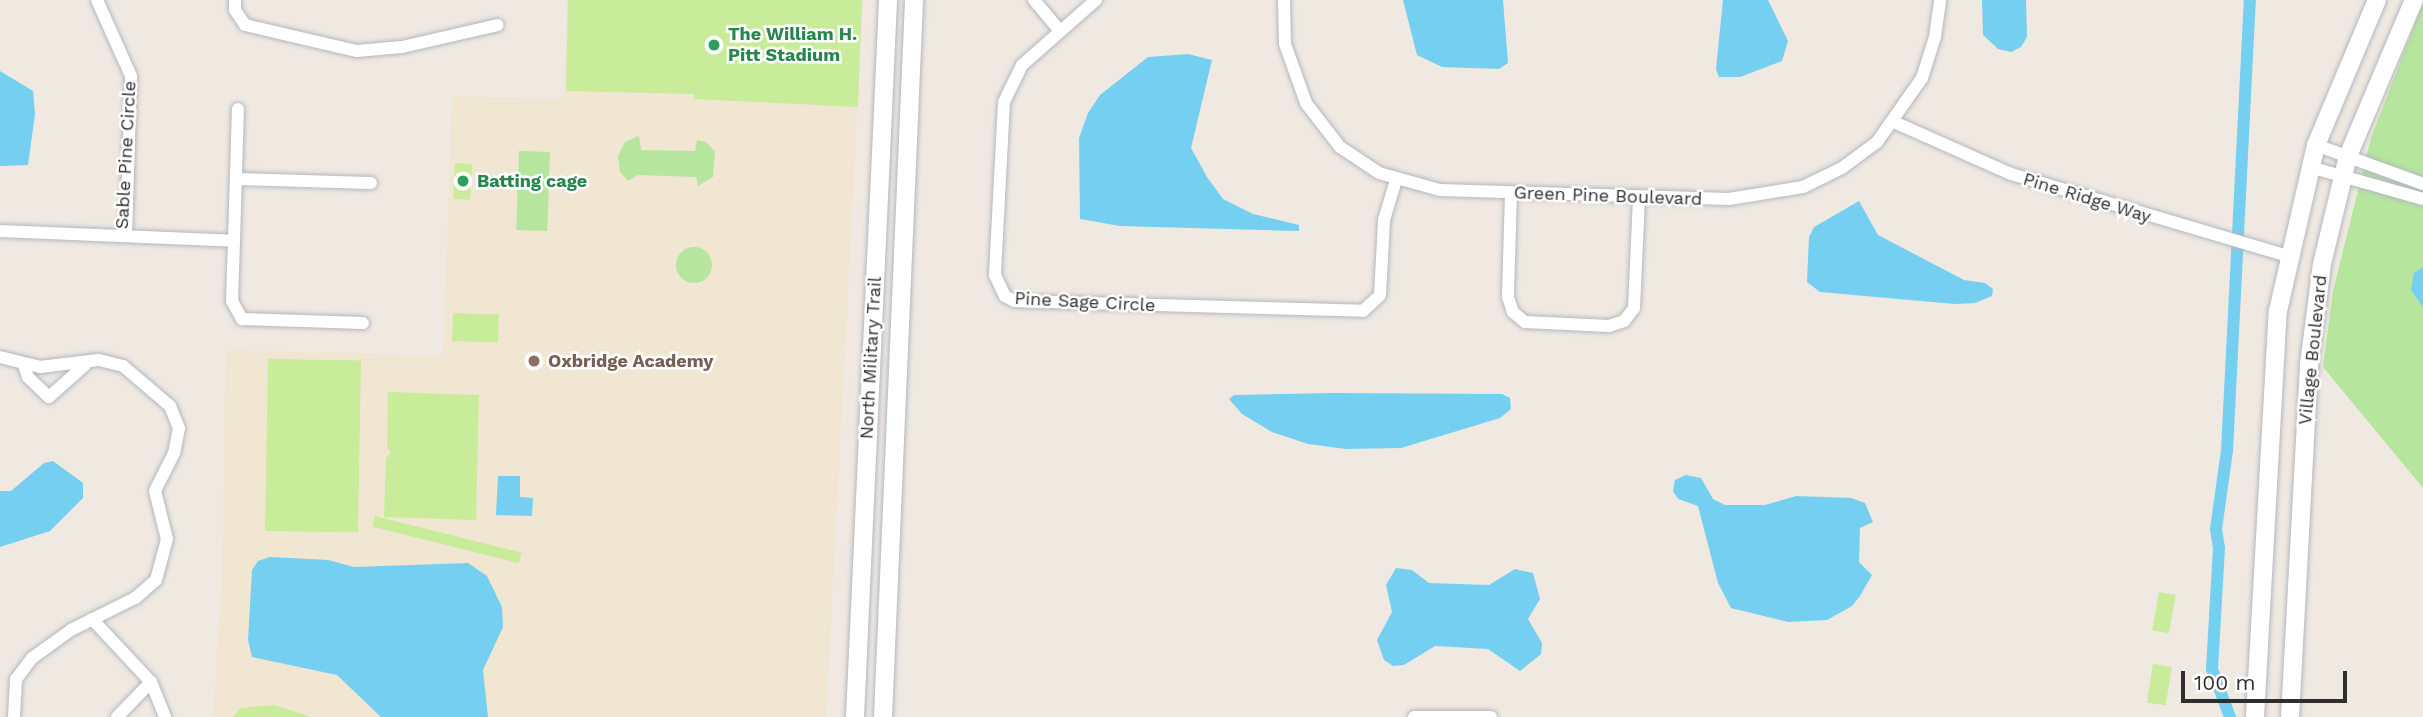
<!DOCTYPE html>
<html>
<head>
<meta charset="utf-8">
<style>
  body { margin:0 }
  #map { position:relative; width:2423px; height:717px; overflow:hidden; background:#efe9e1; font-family:"Work Sans",sans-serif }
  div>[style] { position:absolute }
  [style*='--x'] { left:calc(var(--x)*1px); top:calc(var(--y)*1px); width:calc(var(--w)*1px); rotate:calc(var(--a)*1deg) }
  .education>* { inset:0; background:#f0e6d1 }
  .green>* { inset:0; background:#b6e59e; transform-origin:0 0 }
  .round { border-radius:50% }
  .pitch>* { inset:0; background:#c9ec9a; transform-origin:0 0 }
  .water>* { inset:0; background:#75cff0 }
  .canal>* { height:12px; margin:-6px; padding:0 6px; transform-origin:6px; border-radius:6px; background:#75cff0 }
  .roads { filter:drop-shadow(0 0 2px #b4b7c1) drop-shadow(0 0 2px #b4b7c1) }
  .street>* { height:12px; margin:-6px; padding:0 6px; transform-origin:6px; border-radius:6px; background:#fff }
  .secondary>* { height:18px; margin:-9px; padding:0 9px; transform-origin:9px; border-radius:9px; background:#fff }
  .dots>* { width:19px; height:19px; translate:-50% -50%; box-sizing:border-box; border:4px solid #fff; border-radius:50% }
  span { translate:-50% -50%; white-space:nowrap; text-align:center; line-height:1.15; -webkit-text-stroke:5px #fff; paint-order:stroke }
  .leisure-label { font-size:18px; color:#27864d; font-weight:700 }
  .left { translate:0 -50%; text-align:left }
  .street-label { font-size:18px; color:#2e2e2e }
  .education-label { font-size:18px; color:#785e54; font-weight:700 }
  .scale { position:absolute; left:2181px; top:671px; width:166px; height:32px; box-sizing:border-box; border:4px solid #2e2e2e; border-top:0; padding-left:9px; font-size:21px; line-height:24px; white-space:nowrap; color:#2e2e2e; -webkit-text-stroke:5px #fff; paint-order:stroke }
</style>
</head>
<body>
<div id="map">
  <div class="education">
    <div style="clip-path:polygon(567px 0,863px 0,826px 717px,213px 717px,222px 580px,226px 350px,443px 356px,452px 97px,564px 99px)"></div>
  </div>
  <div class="green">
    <div style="clip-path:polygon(2423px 3px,2423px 488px,2323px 367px,2333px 291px,2371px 138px)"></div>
    <div style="clip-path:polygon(639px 136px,641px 150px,695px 151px,697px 140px,706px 142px,715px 152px,713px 177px,698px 186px,696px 177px,638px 175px,628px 181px,620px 172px,618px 156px,625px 142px)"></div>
    <div style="left:519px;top:151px;width:31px;height:79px;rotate:2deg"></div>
    <div class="round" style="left:676px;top:247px;width:36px;height:36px"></div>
  </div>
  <div class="pitch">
    <div style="clip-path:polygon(568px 0,862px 0,858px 107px,694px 99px,694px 94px,566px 91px)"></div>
    <div style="left:455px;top:163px;width:17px;height:36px;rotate:3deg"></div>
    <div style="left:453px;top:313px;width:46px;height:28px;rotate:2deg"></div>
    <div style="left:268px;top:359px;width:93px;height:172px;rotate:1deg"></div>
    <div style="clip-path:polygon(388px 392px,479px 395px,476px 520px,384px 517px,386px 458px,391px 453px,387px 448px)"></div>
    <div style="left:375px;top:516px;width:151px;height:11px;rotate:14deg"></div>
    <div style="left:2159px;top:592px;width:17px;height:39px;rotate:10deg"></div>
    <div style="left:2153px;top:664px;width:19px;height:39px;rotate:9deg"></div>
    <div style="clip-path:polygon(274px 705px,311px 717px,233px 717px,241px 708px)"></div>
  </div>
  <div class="water">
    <div style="clip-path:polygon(1403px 0,1503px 0,1508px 63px,1499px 69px,1442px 67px,1417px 55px)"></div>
    <div style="clip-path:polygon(1723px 0,1768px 0,1788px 41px,1782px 61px,1740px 77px,1719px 77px,1716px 69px)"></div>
    <div style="clip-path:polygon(1982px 0,2026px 0,2027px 37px,2021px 47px,2011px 52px,1998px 49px,1983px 35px)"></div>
    <div style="clip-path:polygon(1188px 54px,1212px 60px,1191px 148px,1207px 177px,1223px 199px,1253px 214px,1299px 225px,1299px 231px,1120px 226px,1080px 219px,1079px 138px,1088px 113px,1100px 95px,1148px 57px)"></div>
    <div style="clip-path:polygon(0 71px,33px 91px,35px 114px,28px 165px,0 166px)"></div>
    <div style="clip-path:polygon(1859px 201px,1878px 235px,1964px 280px,1985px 283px,1993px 289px,1992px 296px,1975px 303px,1955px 304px,1820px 292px,1807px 282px,1809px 237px,1814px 227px)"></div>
    <div style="clip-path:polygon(2423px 267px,2423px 307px,2411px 290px,2414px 273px)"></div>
    <div style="clip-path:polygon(1333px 393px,1502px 394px,1510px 398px,1511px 409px,1500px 418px,1401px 448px,1346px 449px,1308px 444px,1272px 432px,1242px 414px,1229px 399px,1234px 395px)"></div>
    <div style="clip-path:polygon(53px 461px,83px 483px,83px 498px,50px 531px,0 547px,0 491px,11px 491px,44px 463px)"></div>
    <div style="clip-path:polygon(1686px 475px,1701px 478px,1713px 499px,1725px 505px,1765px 505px,1796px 496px,1851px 498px,1865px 503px,1873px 522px,1860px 528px,1859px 562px,1872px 575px,1860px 596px,1852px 606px,1827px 620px,1788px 622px,1731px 608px,1718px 583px,1698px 506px,1678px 499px,1673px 491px,1675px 480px)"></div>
    <div style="clip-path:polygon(498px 476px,520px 476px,520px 497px,533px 498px,532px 516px,496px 515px)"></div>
    <div style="clip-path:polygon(270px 557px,328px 560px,354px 567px,468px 563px,487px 576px,502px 607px,503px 627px,483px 670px,488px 717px,381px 717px,337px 675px,252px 657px,248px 640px,252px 570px,258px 561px)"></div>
    <div style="clip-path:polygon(1396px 568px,1412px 570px,1429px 583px,1489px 585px,1515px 569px,1533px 573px,1540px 599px,1528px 619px,1542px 643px,1541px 654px,1520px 671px,1488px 649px,1435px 646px,1404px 665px,1393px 666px,1384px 660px,1377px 640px,1392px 612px,1386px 585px)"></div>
  </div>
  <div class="canal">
    <div style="--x:2230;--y:717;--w:51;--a:-110.6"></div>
    <div style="--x:2212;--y:669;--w:121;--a:-86.7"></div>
    <div style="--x:2219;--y:548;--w:19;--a:-99"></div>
    <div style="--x:2216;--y:529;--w:79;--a:-82"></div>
    <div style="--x:2227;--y:451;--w:452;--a:-87.1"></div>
  </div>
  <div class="roads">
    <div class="street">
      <div style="--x:97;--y:0;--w:83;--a:65.9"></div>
      <div style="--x:131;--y:76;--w:160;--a:91.8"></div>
      <div style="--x:235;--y:0;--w:10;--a:90"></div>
      <div style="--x:235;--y:10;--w:18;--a:56"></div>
      <div style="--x:245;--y:25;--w:115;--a:13.1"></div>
      <div style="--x:357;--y:51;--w:45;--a:-5.1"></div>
      <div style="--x:402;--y:47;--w:98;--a:-12.9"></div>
      <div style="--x:1034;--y:0;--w:40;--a:50"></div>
      <div style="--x:1096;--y:0;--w:98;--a:138.7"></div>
      <div style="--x:1022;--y:65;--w:41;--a:115.9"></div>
      <div style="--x:1004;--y:102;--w:173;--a:93"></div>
      <div style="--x:995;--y:275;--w:23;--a:65"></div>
      <div style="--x:1005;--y:296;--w:10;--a:29"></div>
      <div style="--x:1014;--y:301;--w:349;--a:1.6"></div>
      <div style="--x:1363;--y:311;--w:23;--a:-43"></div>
      <div style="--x:1380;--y:295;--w:75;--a:-86.9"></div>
      <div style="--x:1384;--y:220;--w:42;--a:-73.3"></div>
      <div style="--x:1284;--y:0;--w:44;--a:88.7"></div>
      <div style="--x:1285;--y:44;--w:63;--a:70.4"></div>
      <div style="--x:1306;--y:103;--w:56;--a:52.3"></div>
      <div style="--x:1340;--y:147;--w:47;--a:33.7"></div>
      <div style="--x:1379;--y:173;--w:63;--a:15.6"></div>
      <div style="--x:1440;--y:190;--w:289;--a:1.8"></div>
      <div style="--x:1729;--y:199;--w:75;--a:-9.2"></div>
      <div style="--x:1803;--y:187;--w:43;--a:-26"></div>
      <div style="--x:1842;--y:168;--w:44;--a:-36.6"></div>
      <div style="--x:1877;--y:142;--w:78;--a:-54.9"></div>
      <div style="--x:1922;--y:78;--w:43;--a:-72.4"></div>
      <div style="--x:1935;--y:37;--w:37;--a:-82"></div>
      <div style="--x:1894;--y:122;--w:128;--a:24"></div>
      <div style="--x:2011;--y:174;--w:288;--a:16.5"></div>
      <div style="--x:2316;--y:145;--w:114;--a:20"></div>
      <div style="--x:2310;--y:167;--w:117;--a:15.8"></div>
      <div style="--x:237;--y:179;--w:134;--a:1.7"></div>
      <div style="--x:1511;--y:193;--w:104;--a:91.7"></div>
      <div style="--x:1508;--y:297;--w:16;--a:72"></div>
      <div style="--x:1513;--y:312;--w:16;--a:40"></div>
      <div style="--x:1525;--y:322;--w:84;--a:2.7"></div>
      <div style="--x:1609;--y:326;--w:16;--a:-18"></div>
      <div style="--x:1624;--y:321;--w:16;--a:-52"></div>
      <div style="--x:1634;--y:308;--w:111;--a:-87.4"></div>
      <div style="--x:0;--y:231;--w:234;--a:2.4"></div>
      <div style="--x:234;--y:241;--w:60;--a:91.9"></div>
      <div style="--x:232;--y:301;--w:21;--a:61"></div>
      <div style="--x:242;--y:319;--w:121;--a:1.9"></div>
      <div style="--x:234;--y:241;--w:132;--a:-88.3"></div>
      <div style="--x:0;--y:357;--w:41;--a:14"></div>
      <div style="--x:40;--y:367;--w:59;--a:-6.8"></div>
      <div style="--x:99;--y:360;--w:25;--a:14"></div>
      <div style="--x:123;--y:366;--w:62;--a:40.4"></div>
      <div style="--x:170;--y:406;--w:24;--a:68"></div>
      <div style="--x:179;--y:428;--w:25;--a:101"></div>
      <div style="--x:174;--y:453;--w:42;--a:116.6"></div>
      <div style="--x:155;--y:491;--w:49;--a:76"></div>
      <div style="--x:167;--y:539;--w:42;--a:105"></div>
      <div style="--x:156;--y:580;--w:28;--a:139"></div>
      <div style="--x:135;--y:598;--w:72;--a:153.4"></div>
      <div style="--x:71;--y:630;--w:48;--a:144.3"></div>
      <div style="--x:32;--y:658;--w:26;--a:127"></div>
      <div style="--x:16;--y:679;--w:38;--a:93"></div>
      <div style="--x:24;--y:365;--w:13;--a:72"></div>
      <div style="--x:28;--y:377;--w:29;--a:44"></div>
      <div style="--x:49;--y:397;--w:48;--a:-41.6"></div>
      <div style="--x:92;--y:619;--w:86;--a:46.9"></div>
      <div style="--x:117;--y:717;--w:49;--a:-45.8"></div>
      <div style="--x:151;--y:682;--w:38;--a:68"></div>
      <div style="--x:1414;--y:717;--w:77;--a:0"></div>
    </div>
    <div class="secondary">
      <div style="--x:855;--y:717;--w:718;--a:-87.36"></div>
      <div style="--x:883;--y:717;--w:718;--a:-87.52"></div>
      <div style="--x:2255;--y:717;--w:407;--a:-86.8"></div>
      <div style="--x:2278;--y:311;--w:170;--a:-77.1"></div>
      <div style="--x:2316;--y:145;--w:157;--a:-67.2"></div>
      <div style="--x:2290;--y:717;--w:353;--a:-86.9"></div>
      <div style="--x:2309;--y:365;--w:102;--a:-82.7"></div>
      <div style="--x:2322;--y:264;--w:111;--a:-76.5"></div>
      <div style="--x:2348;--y:156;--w:169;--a:-67.1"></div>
    </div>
  </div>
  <div class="dots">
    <div style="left:714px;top:45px;background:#2e9e5b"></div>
    <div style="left:463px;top:181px;background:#2e9e5b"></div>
    <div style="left:534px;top:361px;background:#8d6e63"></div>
  </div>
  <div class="leisure-label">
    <span class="left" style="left:728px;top:45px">The William H.<br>Pitt Stadium</span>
    <span class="left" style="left:477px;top:181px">Batting cage</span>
  </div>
  <div class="street-label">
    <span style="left:126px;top:155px;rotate:-87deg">Sable Pine Circle</span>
    <span style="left:1608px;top:196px;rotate:2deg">Green Pine Boulevard</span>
    <span style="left:2087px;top:198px;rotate:17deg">Pine Ridge Way</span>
    <span style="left:1085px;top:302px;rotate:3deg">Pine Sage Circle</span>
    <span style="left:2313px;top:350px;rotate:-84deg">Village Boulevard</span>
    <span style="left:871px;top:358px;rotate:-87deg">North Military Trail</span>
  </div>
  <div class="education-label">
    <span class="left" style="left:548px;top:361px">Oxbridge Academy</span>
  </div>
  <div class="scale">100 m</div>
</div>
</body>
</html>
